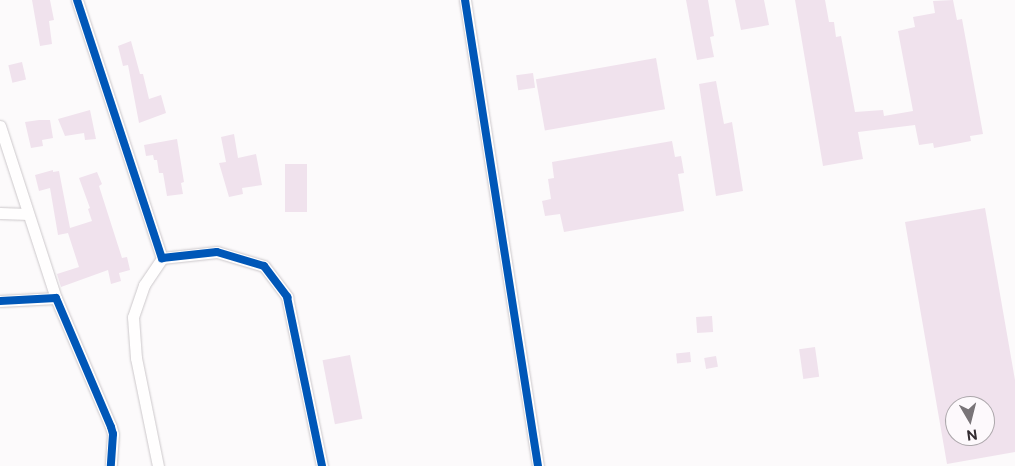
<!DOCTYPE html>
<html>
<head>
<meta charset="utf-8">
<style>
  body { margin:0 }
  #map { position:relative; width:1015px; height:466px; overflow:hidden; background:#fcfafb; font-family:"Public Sans",sans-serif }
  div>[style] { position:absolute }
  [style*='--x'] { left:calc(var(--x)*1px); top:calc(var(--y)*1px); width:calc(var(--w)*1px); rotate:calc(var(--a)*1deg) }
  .building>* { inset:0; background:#f0e2ed; transform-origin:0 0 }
  .roads { filter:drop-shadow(0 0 1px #ccc8cb) drop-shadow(0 0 1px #ccc8cb) }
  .minor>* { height:11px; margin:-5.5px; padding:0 5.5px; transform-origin:5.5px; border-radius:5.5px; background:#fffefe }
  .cycleway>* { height:8px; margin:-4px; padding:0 4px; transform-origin:4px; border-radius:4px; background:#0057b8 }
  span { translate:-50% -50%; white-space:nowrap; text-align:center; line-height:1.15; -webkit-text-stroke:4px #fdf9fc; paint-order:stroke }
  .north { position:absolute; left:945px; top:396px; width:50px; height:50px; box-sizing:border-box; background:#fdf9fc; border:1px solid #aca7ab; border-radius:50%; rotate:172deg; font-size:14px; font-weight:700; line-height:20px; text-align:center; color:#332c31 }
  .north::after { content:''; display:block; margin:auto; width:18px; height:22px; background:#797478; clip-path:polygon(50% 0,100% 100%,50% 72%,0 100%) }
</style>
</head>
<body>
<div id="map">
  <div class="building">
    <div style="clip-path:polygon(32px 0,50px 0,54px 20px,49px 21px,52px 44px,40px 46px)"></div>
    <div style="clip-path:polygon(686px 0,708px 0,714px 36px,710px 37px,714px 57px,697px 60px)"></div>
    <div style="clip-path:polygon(735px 0,764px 0,769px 25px,741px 30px)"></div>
    <div style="clip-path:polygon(795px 0,825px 0,829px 22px,834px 22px,836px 37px,841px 36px,855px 112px,883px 110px,884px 116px,913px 111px,898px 31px,915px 27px,913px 17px,935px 13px,933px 1px,953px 0,957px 20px,962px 19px,983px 134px,970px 136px,971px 141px,934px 148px,933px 143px,919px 145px,915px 125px,858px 132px,863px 159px,823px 166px)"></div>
    <div style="clip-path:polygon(131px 41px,140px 74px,143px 74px,149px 99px,161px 95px,166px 113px,139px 123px,128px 65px,123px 66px,118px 46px)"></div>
    <div style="left:656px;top:58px;width:52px;height:122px;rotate:80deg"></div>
    <div style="left:22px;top:62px;width:18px;height:14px;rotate:77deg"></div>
    <div style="left:533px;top:73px;width:15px;height:17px;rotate:82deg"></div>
    <div style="clip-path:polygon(716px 81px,724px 124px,732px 122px,743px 191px,716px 196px,699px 84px)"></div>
    <div style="clip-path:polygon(90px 110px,96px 139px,85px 140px,84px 133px,65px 136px,58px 119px)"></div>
    <div style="clip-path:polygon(39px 120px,50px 120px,53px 138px,42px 140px,43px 146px,31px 148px,25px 122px)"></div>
    <div style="clip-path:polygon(234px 134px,238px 158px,256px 154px,262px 185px,242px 188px,243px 194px,229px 197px,219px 163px,226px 162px,221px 137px)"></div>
    <div style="clip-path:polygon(177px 139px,184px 182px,181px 183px,183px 194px,167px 196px,163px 173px,159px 173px,157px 160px,154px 160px,153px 155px,146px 156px,144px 145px)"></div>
    <div style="clip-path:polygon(672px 141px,675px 157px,681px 156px,684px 173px,678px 174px,684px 211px,564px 232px,560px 214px,545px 216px,542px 201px,551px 199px,548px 179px,554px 178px,552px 162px)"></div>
    <div style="left:285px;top:164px;width:22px;height:48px"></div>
    <div style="clip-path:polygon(53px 170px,53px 172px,59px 171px,70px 228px,92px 221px,88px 209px,90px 208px,79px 178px,97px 172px,102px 184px,99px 186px,122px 258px,127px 257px,130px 270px,119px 273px,121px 281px,111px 284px,108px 270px,61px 287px,57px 274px,79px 267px,68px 233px,58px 235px,50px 188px,39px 191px,35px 175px)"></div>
    <div style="clip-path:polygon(evenodd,985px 208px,1015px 380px,1015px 452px,947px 464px,905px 222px,985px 208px,955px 406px,985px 406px,985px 436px,955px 436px,955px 406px)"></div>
    <div style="left:712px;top:316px;width:16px;height:16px;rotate:86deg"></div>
    <div style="left:815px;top:347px;width:30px;height:16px;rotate:82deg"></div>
    <div style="left:690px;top:352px;width:10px;height:14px;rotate:84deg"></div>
    <div style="left:350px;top:355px;width:65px;height:28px;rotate:79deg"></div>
    <div style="left:716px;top:356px;width:11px;height:12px;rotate:80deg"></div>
  </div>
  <div class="roads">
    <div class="minor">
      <div style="--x:77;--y:0;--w:272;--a:71.8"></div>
      <div style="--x:465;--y:0;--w:472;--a:81.1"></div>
      <div style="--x:0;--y:126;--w:181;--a:72"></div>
      <div style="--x:0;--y:213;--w:28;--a:2"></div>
      <div style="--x:162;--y:258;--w:55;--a:-6.2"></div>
      <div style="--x:217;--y:252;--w:49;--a:16.6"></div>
      <div style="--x:264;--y:266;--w:39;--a:53"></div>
      <div style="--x:287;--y:297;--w:173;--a:78.3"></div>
      <div style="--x:0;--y:301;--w:56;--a:-3.1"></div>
      <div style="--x:56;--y:298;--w:140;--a:66.9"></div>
      <div style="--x:111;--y:427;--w:7;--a:74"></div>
      <div style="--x:113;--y:434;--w:32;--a:94"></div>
      <div style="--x:158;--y:466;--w:110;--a:-101.5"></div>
      <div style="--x:136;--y:358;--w:41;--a:-94.2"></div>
      <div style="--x:133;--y:317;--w:34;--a:-71"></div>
      <div style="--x:144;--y:285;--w:32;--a:-56"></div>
    </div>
  </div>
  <div class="cycleway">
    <div style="--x:77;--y:0;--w:272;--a:71.8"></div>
    <div style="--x:162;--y:258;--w:55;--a:-6.2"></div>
    <div style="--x:217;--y:252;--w:49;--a:16.6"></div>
    <div style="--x:264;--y:266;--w:39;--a:53"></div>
    <div style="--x:287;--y:297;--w:173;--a:78.3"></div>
    <div style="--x:465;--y:0;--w:472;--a:81.1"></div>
    <div style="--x:0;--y:301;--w:56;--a:-3.1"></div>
    <div style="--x:56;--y:298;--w:140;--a:66.9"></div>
    <div style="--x:111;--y:427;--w:7;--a:74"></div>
    <div style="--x:113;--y:434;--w:32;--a:94"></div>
  </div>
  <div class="north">N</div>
</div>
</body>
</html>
